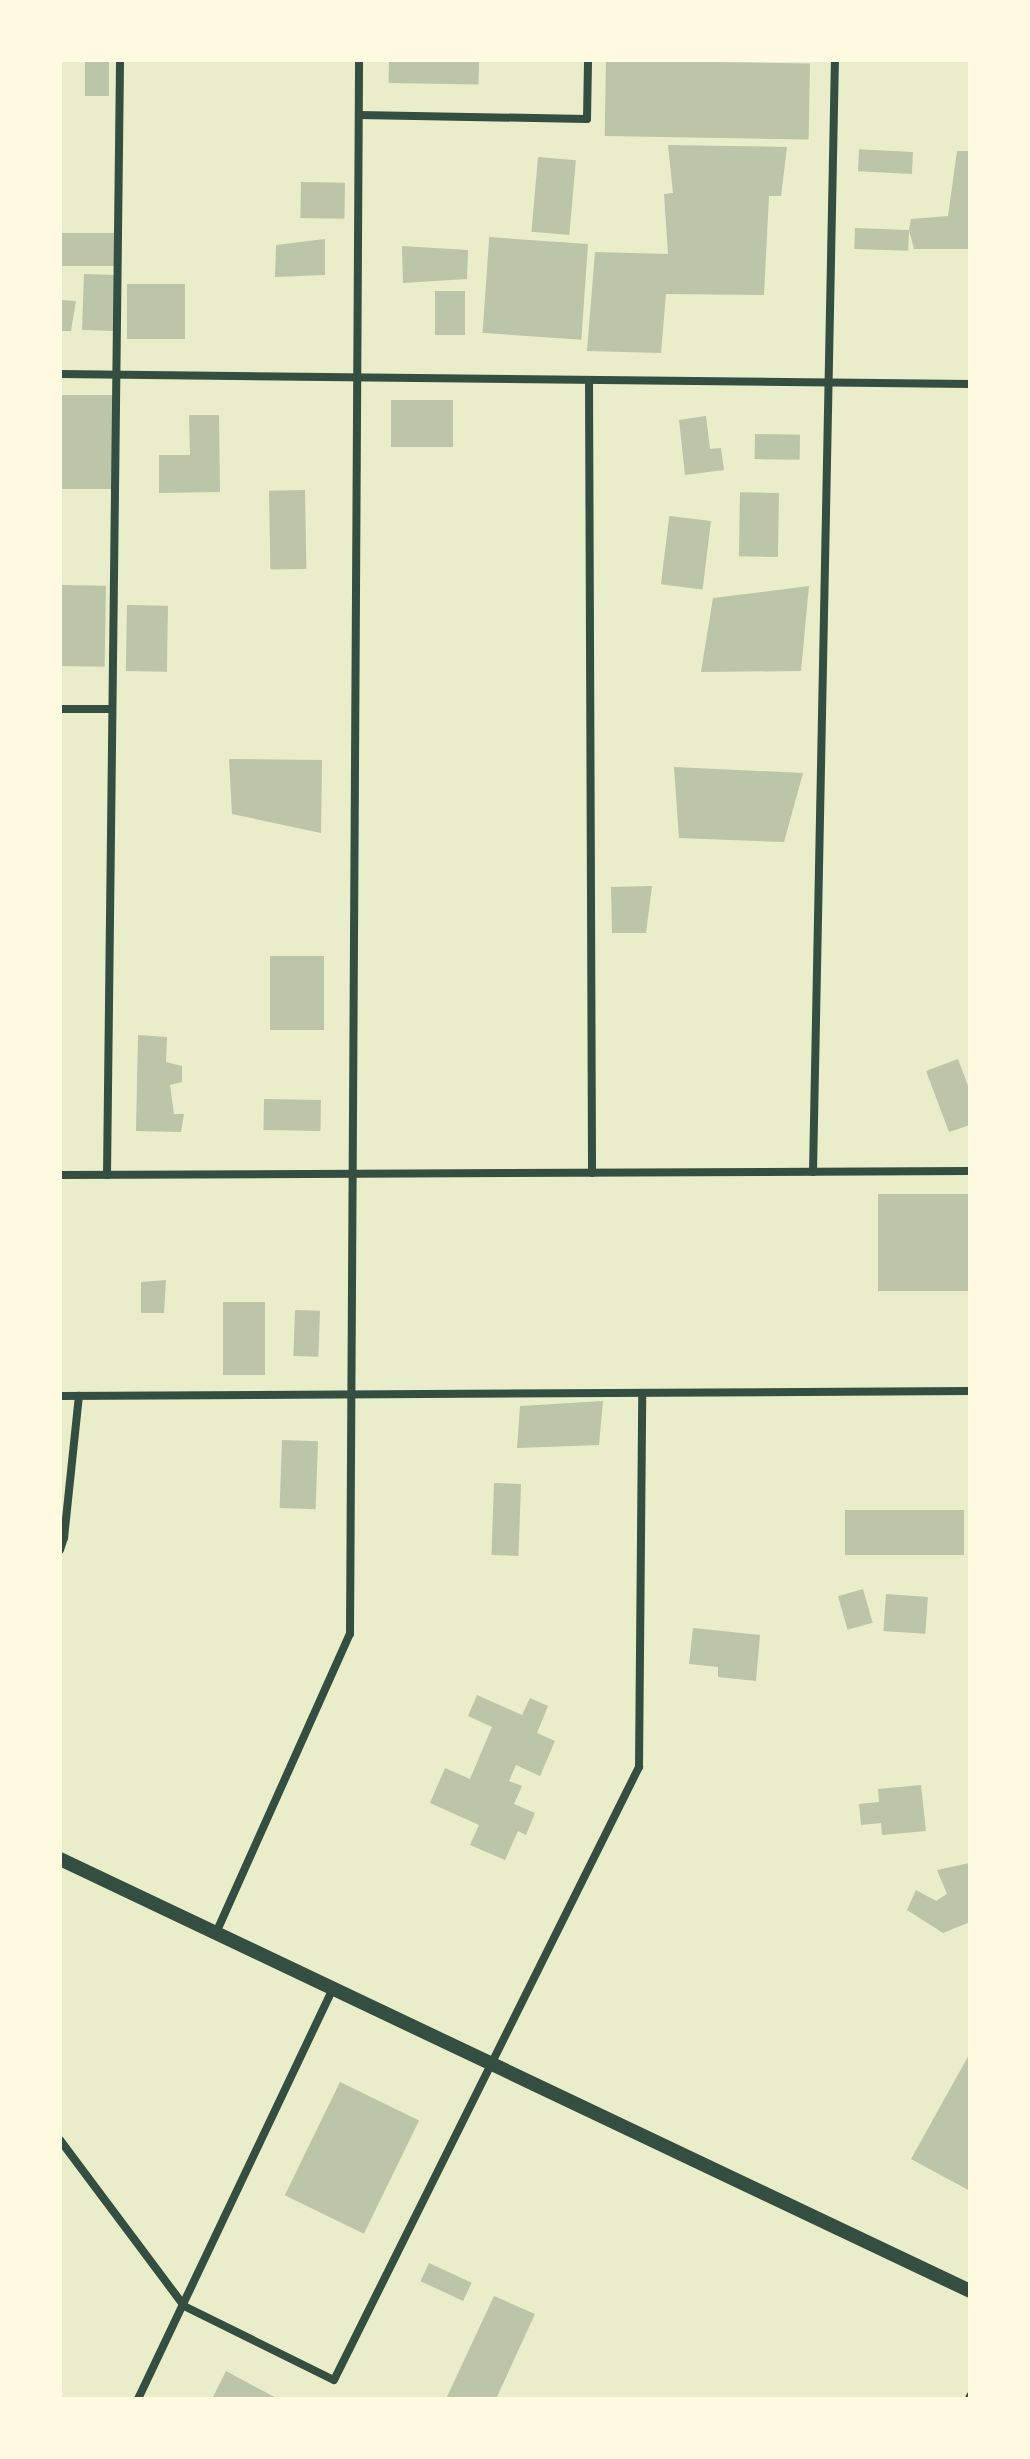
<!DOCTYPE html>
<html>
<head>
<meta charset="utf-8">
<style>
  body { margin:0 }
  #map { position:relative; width:1030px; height:2459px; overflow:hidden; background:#e9edc9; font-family:Karla,sans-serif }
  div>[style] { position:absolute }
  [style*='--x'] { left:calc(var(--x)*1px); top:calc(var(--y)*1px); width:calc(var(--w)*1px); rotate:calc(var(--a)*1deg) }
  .building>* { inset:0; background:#bcc5a7; transform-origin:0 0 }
  .minor>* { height:8px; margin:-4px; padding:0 4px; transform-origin:4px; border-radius:4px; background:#344e41 }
  .tertiary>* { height:14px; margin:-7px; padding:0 7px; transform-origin:7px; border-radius:7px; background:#344e41 }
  span { translate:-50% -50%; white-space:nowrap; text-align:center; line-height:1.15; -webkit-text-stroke:6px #fefae0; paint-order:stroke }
  .frame { position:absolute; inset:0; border:62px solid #fefae0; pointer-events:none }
</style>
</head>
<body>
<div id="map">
  <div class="building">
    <div style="left:85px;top:60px;width:24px;height:36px"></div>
    <div style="left:389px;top:60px;width:90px;height:23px;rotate:1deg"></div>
    <div style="left:606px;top:60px;width:204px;height:76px;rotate:1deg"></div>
    <div style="clip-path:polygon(668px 145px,787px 147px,781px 196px,769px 196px,764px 295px,666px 294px,661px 353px,587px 351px,595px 252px,668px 254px,664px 194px,673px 193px)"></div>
    <div style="clip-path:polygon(957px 151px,970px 151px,970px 249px,914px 249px,909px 230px,911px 219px,948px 216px)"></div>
    <div style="left:913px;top:152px;width:22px;height:54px;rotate:93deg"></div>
    <div style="left:538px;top:157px;width:38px;height:75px;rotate:5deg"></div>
    <div style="left:301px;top:182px;width:44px;height:36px;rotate:1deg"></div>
    <div style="left:855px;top:228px;width:54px;height:21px;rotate:2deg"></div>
    <div style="left:60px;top:233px;width:54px;height:33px"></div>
    <div style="clip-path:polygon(325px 239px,325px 275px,275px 277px,276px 245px)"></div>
    <div style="left:588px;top:244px;width:96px;height:99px;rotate:94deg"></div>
    <div style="clip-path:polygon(402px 246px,468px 250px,467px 279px,403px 283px)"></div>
    <div style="left:84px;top:274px;width:32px;height:56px;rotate:2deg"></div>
    <div style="left:127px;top:284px;width:58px;height:55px"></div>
    <div style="left:435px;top:291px;width:30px;height:44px"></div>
    <div style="clip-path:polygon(60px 300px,76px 301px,71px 331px,60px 331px)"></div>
    <div style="left:115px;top:395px;width:94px;height:55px;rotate:90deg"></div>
    <div style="left:391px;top:400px;width:62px;height:47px"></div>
    <div style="clip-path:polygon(189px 415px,219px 415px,220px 492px,159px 493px,159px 455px,190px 455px)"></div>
    <div style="clip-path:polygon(706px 416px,710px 449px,721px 448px,724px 470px,685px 475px,679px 420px)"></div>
    <div style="left:755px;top:434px;width:45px;height:25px;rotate:1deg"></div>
    <div style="left:305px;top:490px;width:79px;height:36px;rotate:89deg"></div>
    <div style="left:779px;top:493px;width:64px;height:39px;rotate:91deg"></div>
    <div style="left:711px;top:521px;width:69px;height:42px;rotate:97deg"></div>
    <div style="left:60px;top:585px;width:46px;height:81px;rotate:1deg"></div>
    <div style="clip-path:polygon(809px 586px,801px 671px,701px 672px,713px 598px)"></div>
    <div style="left:127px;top:605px;width:41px;height:66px;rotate:1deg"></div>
    <div style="clip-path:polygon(229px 759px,322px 760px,321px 833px,232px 814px)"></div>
    <div style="clip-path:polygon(674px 767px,803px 773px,784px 842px,679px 838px)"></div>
    <div style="clip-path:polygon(652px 886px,646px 933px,612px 933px,611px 887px)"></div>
    <div style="left:324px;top:956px;width:74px;height:54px;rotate:90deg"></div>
    <div style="clip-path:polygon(138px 1035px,167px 1037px,166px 1062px,182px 1066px,182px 1082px,170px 1085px,174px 1114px,184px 1114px,181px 1132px,136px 1131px)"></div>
    <div style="clip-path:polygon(958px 1059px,970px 1091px,970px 1125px,949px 1132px,926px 1071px)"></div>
    <div style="left:264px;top:1099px;width:57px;height:31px;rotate:1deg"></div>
    <div style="left:878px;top:1194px;width:92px;height:97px"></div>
    <div style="clip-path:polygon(166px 1280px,164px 1313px,141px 1313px,141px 1282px)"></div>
    <div style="left:223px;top:1302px;width:42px;height:73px"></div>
    <div style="left:295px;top:1310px;width:25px;height:46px;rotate:2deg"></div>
    <div style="clip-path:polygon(603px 1401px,599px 1445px,517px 1448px,520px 1406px)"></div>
    <div style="left:282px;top:1440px;width:36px;height:68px;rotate:2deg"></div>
    <div style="left:494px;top:1483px;width:27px;height:72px;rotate:2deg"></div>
    <div style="left:845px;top:1510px;width:119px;height:45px"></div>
    <div style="left:863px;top:1589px;width:35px;height:26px;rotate:74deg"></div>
    <div style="left:886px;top:1594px;width:42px;height:37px;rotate:4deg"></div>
    <div style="clip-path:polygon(693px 1628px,760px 1635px,756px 1681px,718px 1677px,718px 1667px,689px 1664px)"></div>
    <div style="clip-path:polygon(477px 1695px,522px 1715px,530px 1698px,548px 1706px,537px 1733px,555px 1741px,540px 1776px,516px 1765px,509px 1781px,522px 1786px,514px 1804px,535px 1813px,526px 1835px,518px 1831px,505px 1860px,470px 1845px,479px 1825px,430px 1803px,445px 1768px,470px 1779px,492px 1727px,468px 1716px)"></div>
    <div style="clip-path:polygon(921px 1785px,926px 1831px,882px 1835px,881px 1823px,861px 1825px,859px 1804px,879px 1802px,878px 1789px)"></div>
    <div style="clip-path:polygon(970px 1863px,970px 1922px,943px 1933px,907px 1910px,916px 1890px,936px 1901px,947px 1894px,937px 1870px)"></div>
    <div style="clip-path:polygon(970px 2053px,970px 2191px,911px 2159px)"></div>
    <div style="left:340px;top:2082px;width:88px;height:126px;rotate:26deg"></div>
    <div style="left:429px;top:2263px;width:47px;height:20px;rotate:25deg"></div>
    <div style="clip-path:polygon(494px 2296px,535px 2314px,496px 2399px,446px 2399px)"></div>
    <div style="clip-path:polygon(226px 2371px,278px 2399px,212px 2399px)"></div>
  </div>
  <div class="minor">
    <div style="--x:359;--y:115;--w:228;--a:1"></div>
    <div style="--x:587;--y:119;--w:59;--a:-89"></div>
    <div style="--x:60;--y:374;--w:910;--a:0.63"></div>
    <div style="--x:589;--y:380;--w:793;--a:89.78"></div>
    <div style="--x:60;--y:709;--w:52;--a:0"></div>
    <div style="--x:813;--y:1172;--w:1112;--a:-88.87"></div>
    <div style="--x:60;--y:1175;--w:910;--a:-0.25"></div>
    <div style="--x:107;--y:1175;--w:1115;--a:-89.33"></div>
    <div style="--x:60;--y:1396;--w:910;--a:-0.31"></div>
    <div style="--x:60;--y:1550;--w:13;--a:-72"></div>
    <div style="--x:64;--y:1538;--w:143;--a:-84"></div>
    <div style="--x:216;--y:1933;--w:328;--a:-65.9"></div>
    <div style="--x:350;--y:1634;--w:1574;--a:-89.67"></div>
    <div style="--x:60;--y:2140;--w:207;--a:53.2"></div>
    <div style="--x:184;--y:2306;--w:167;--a:26.3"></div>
    <div style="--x:334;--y:2380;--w:685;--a:-63.55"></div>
    <div style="--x:639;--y:1767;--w:374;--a:-89.5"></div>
    <div style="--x:138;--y:2399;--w:455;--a:-64.6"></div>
    <div style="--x:969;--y:2399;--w:3;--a:-72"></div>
  </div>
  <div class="tertiary">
    <div style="--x:60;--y:1859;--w:1007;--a:25.39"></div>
  </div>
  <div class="frame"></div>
</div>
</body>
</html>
